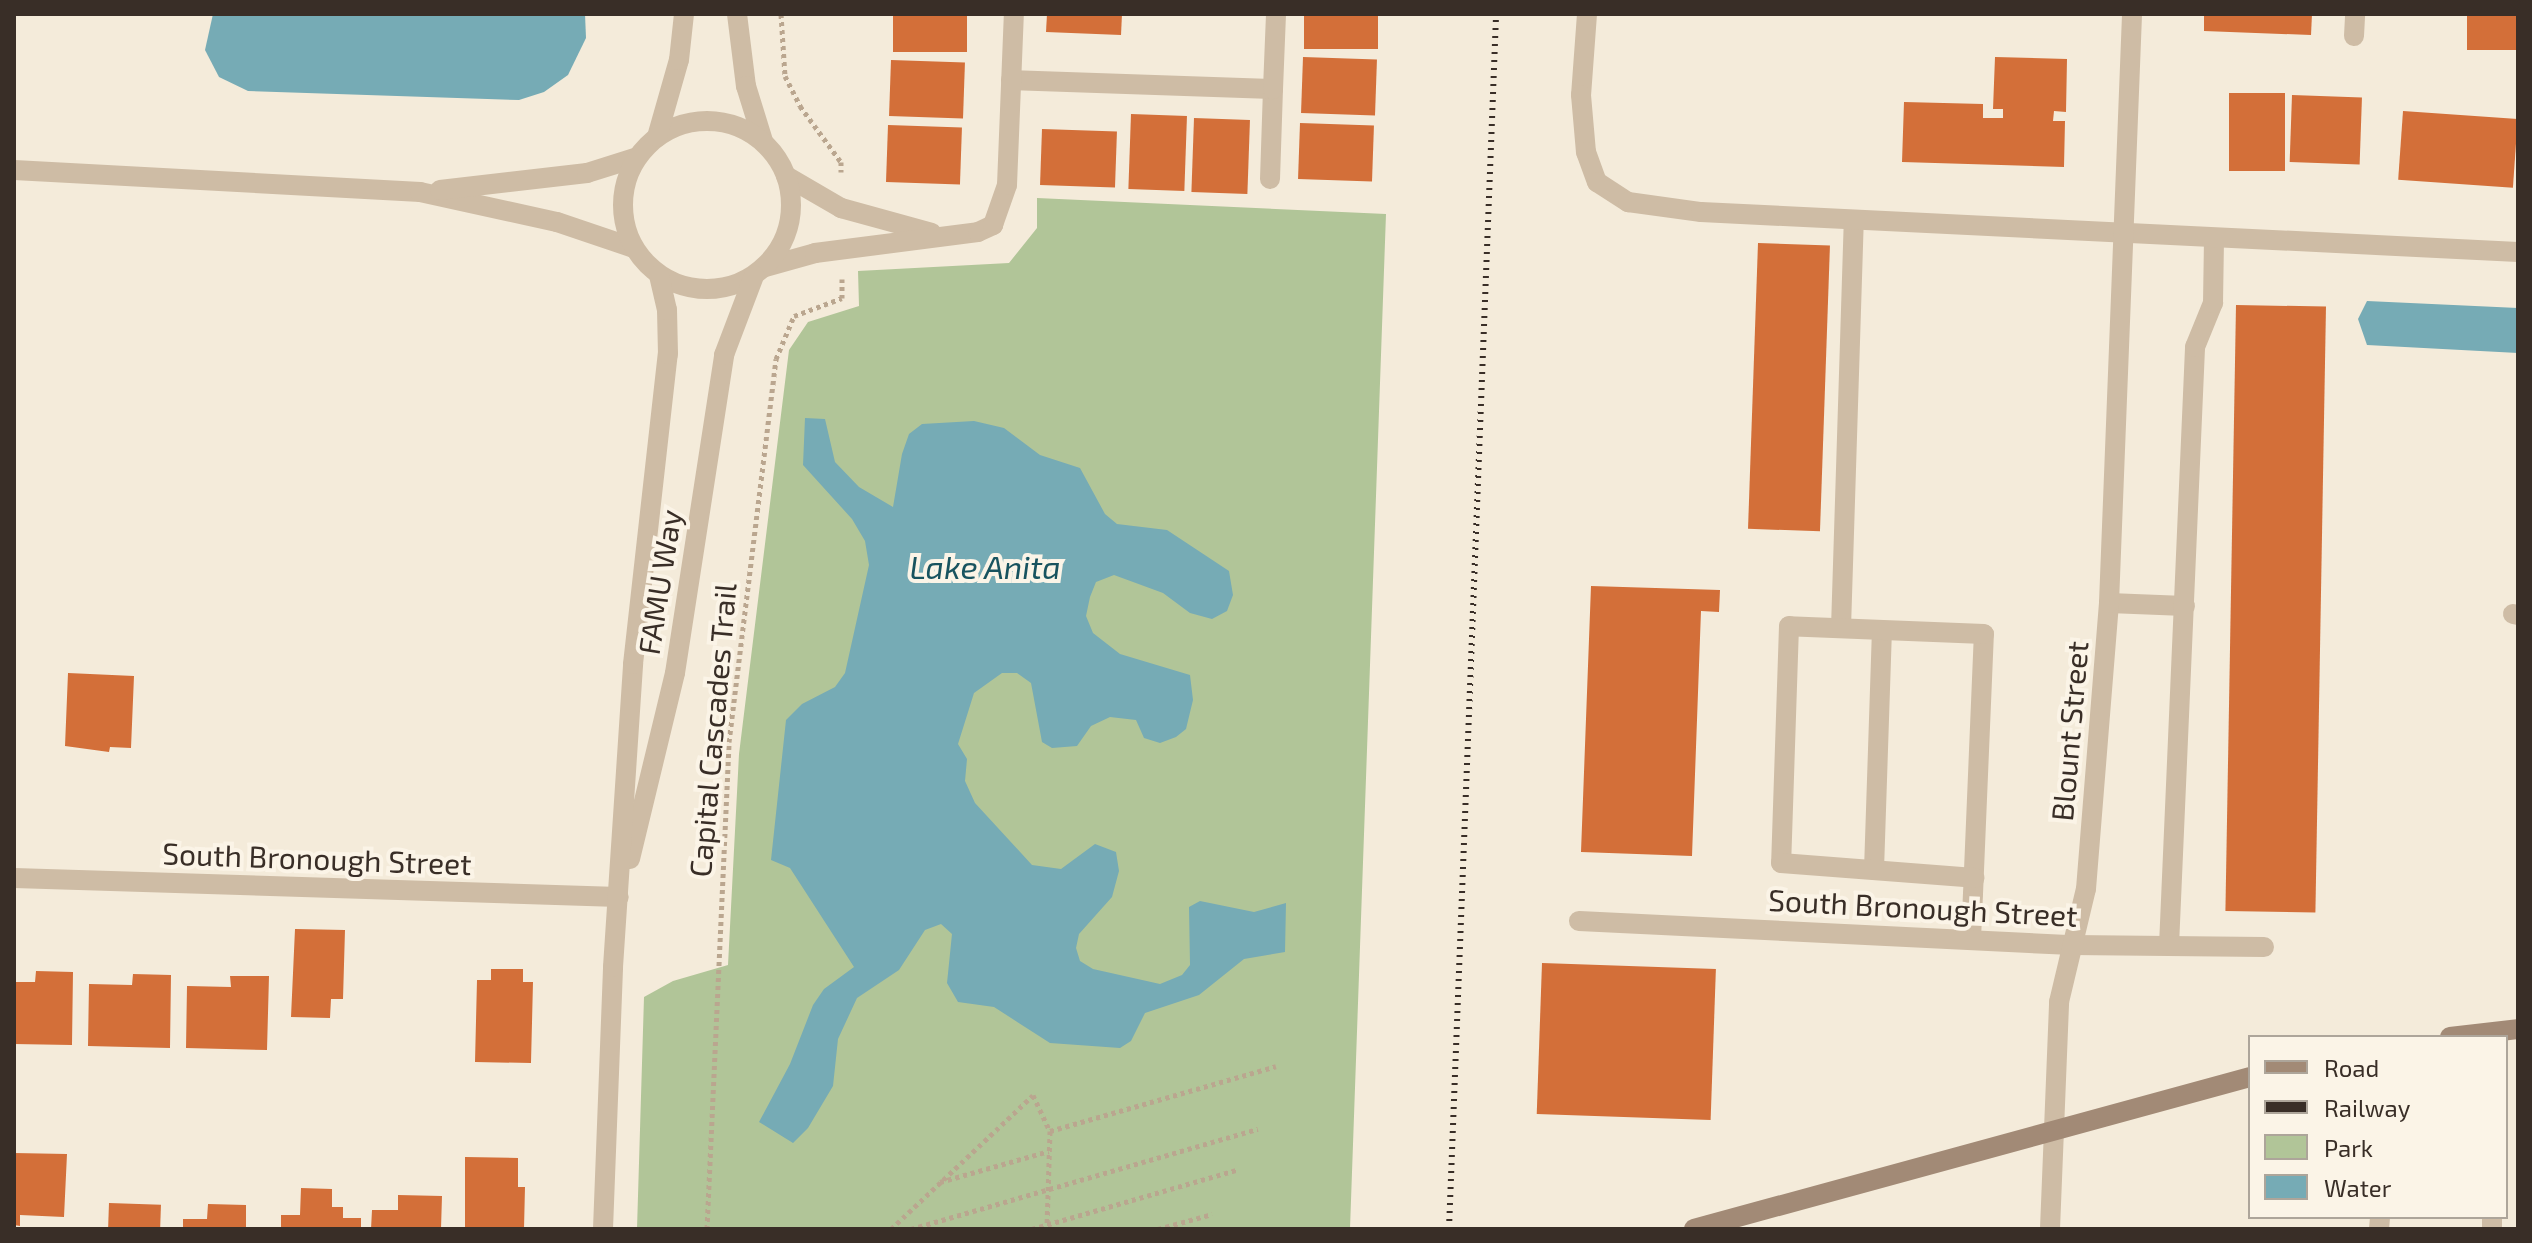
<!DOCTYPE html>
<html>
<head>
<meta charset="utf-8">
<style>
  body { margin:0 }
  #map { position:relative; width:2532px; height:1243px; overflow:hidden; background:#f4ebda; font-family:"Exo 2",sans-serif }
  div>[style] { position:absolute }
  [style*='--x'] { left:calc(var(--x)*1px); top:calc(var(--y)*1px); width:calc(var(--w)*1px); rotate:calc(var(--a)*1deg) }
  .green>* { inset:0; background:#b1c598 }
  .water>* { inset:0; background:#76abb5 }
  .building>* { inset:0; background:#d36f39; transform-origin:0 0 }
  .path>* { height:5px; margin-top:-2.5px; transform-origin:0; background:repeating-linear-gradient(90deg,#baa68f 0 4px,transparent 0 8px) }
  .service>* { height:20px; margin:-10px; padding:0 10px; transform-origin:10px; border-radius:10px; background:#cebca5 }
  .minor>* { height:20px; margin:-10px; padding:0 10px; transform-origin:10px; border-radius:10px; background:#cebca5 }
  .tertiary>* { height:20px; margin:-10px; padding:0 10px; transform-origin:10px; border-radius:10px; background:#cebca5 }
  .tertiary>.ring { margin:-10px; padding:0; box-sizing:content-box; background:none; border:20px solid #cebca5; border-radius:50% }
  .secondary>* { height:20px; margin:-10px; padding:0 10px; transform-origin:10px; border-radius:10px; background:#a28a76 }
  .rail>* { height:6px; margin-top:-3px; transform-origin:0; background:repeating-linear-gradient(90deg,#392e27 0 2px,transparent 0 8px) }
  span { translate:-50% -50%; white-space:nowrap; text-align:center; line-height:1.15; -webkit-text-stroke:8px #fbf4e7; paint-order:stroke }
  .street-label { font-size:30px; color:#392e27 }
  .water-label { font-size:32px; color:#18535f; font-style:italic }
  .frame { position:absolute; inset:0; border:16px solid #392e27; pointer-events:none }
  .legend { position:absolute; left:2248px; top:1035px; width:260px; height:184px; box-sizing:border-box; background:#fbf4e7; border:2px solid #ada59a; margin:0; padding:10px 14px; list-style:none; font-size:24px; color:#392e27 }
  .legend li { display:flex; align-items:center; gap:16px; height:40px }
  .legend b { width:40px; border:2px solid #ada59a }
</style>
</head>
<body>
<div id="map">
  <div class="green">
    <div style="clip-path:polygon(1037px 198px,1386px 214px,1350px 1229px,637px 1229px,644px 997px,673px 981px,728px 965px,739px 754px,789px 350px,808px 322px,859px 306px,858px 271px,1009px 263px,1037px 228px)"></div>
  </div>
  <div class="water">
    <div style="clip-path:polygon(213px 14px,585px 14px,586px 38px,568px 75px,544px 92px,519px 100px,248px 91px,219px 77px,205px 50px)"></div>
    <div style="clip-path:polygon(2367px 301px,2518px 308px,2518px 353px,2367px 345px,2358px 319px)"></div>
    <div style="clip-path:polygon(805px 418px,825px 419px,835px 462px,859px 487px,893px 507px,902px 454px,909px 434px,922px 424px,974px 421px,1004px 428px,1040px 455px,1080px 468px,1105px 514px,1117px 524px,1167px 530px,1229px 571px,1233px 595px,1227px 611px,1212px 619px,1190px 613px,1163px 593px,1114px 575px,1096px 582px,1090px 597px,1086px 616px,1093px 633px,1120px 654px,1190px 675px,1193px 700px,1186px 729px,1176px 737px,1160px 743px,1144px 738px,1136px 720px,1110px 717px,1091px 726px,1077px 746px,1052px 748px,1042px 742px,1031px 683px,1017px 673px,1002px 673px,974px 693px,958px 744px,967px 759px,965px 781px,975px 803px,1032px 865px,1061px 869px,1095px 844px,1116px 852px,1119px 871px,1112px 897px,1079px 934px,1076px 948px,1080px 961px,1093px 969px,1160px 984px,1182px 975px,1190px 965px,1189px 907px,1200px 901px,1254px 912px,1286px 903px,1285px 952px,1244px 959px,1199px 995px,1145px 1013px,1131px 1041px,1120px 1048px,1050px 1043px,994px 1007px,958px 1002px,947px 983px,952px 934px,941px 924px,925px 930px,899px 970px,857px 998px,838px 1039px,833px 1086px,808px 1128px,793px 1143px,759px 1122px,790px 1064px,813px 1005px,824px 989px,854px 967px,790px 868px,771px 860px,786px 720px,802px 704px,835px 687px,845px 673px,869px 565px,865px 541px,852px 519px,803px 465px)"></div>
  </div>
  <div class="building">
    <div style="left:893px;top:14px;width:74px;height:38px"></div>
    <div style="clip-path:polygon(1047px 14px,1122px 14px,1121px 35px,1046px 32px)"></div>
    <div style="left:1304px;top:14px;width:74px;height:35px"></div>
    <div style="clip-path:polygon(2204px 14px,2312px 14px,2311px 35px,2204px 31px)"></div>
    <div style="left:2467px;top:14px;width:51px;height:36px"></div>
    <div style="left:1303px;top:57px;width:74px;height:56px;rotate:2deg"></div>
    <div style="clip-path:polygon(1995px 57px,2067px 59px,2066px 112px,2054px 111px,2053px 121px,2065px 121px,2064px 167px,1902px 162px,1904px 102px,1983px 104px,1983px 118px,2003px 118px,2003px 109px,1993px 109px)"></div>
    <div style="left:891px;top:60px;width:74px;height:56px;rotate:2deg"></div>
    <div style="left:2229px;top:93px;width:56px;height:78px"></div>
    <div style="left:2292px;top:95px;width:70px;height:67px;rotate:2deg"></div>
    <div style="left:2403px;top:111px;width:115px;height:69px;rotate:4deg"></div>
    <div style="left:1131px;top:114px;width:56px;height:75px;rotate:2deg"></div>
    <div style="left:1194px;top:118px;width:56px;height:74px;rotate:2deg"></div>
    <div style="left:1300px;top:123px;width:74px;height:56px;rotate:2deg"></div>
    <div style="left:888px;top:125px;width:74px;height:57px;rotate:2deg"></div>
    <div style="left:1042px;top:129px;width:75px;height:56px;rotate:2deg"></div>
    <div style="left:1758px;top:243px;width:72px;height:286px;rotate:2deg"></div>
    <div style="left:2236px;top:305px;width:90px;height:606px;rotate:1deg"></div>
    <div style="clip-path:polygon(1591px 586px,1720px 590px,1719px 612px,1701px 611px,1692px 856px,1581px 852px)"></div>
    <div style="clip-path:polygon(68px 673px,134px 676px,131px 748px,110px 747px,109px 752px,65px 746px)"></div>
    <div style="clip-path:polygon(295px 929px,345px 930px,343px 999px,331px 999px,330px 1018px,291px 1017px)"></div>
    <div style="left:1542px;top:963px;width:174px;height:151px;rotate:2deg"></div>
    <div style="clip-path:polygon(491px 969px,523px 969px,523px 982px,533px 982px,531px 1063px,475px 1062px,477px 980px,491px 980px)"></div>
    <div style="clip-path:polygon(36px 971px,73px 972px,72px 1045px,14px 1044px,14px 982px,35px 982px)"></div>
    <div style="clip-path:polygon(133px 974px,171px 975px,170px 1048px,88px 1046px,89px 984px,132px 985px)"></div>
    <div style="clip-path:polygon(230px 976px,269px 976px,267px 1050px,186px 1048px,187px 986px,231px 987px)"></div>
    <div style="clip-path:polygon(14px 1153px,67px 1154px,64px 1217px,20px 1215px,20px 1226px,14px 1225px)"></div>
    <div style="clip-path:polygon(465px 1157px,518px 1158px,518px 1187px,525px 1187px,524px 1229px,465px 1229px)"></div>
    <div style="clip-path:polygon(301px 1188px,332px 1189px,332px 1207px,343px 1207px,343px 1218px,361px 1218px,361px 1229px,281px 1229px,281px 1215px,300px 1215px)"></div>
    <div style="clip-path:polygon(398px 1195px,442px 1196px,441px 1229px,371px 1229px,372px 1210px,398px 1210px)"></div>
    <div style="left:109px;top:1203px;width:52px;height:26px;rotate:2deg"></div>
    <div style="clip-path:polygon(208px 1204px,246px 1205px,246px 1229px,183px 1229px,183px 1219px,207px 1219px)"></div>
  </div>
  <div class="path">
    <div style="--x:781;--y:14;--w:62;--a:86.3"></div>
    <div style="--x:785;--y:76;--w:34;--a:63"></div>
    <div style="--x:800;--y:106;--w:69;--a:53.8"></div>
    <div style="--x:841;--y:162;--w:10;--a:90"></div>
    <div style="--x:1050;--y:1131;--w:235;--a:-16"></div>
    <div style="--x:940;--y:1182;--w:113;--a:-15.9"></div>
    <div style="--x:707;--y:1229;--w:487;--a:-87.4"></div>
    <div style="--x:729;--y:742;--w:386;--a:-83"></div>
    <div style="--x:776;--y:359;--w:47;--a:-67.3"></div>
    <div style="--x:794;--y:316;--w:51;--a:-20.6"></div>
    <div style="--x:842;--y:298;--w:19;--a:-90"></div>
    <div style="--x:891;--y:1229;--w:195;--a:-43.3"></div>
    <div style="--x:1033;--y:1095;--w:40;--a:65"></div>
    <div style="--x:1050;--y:1131;--w:98;--a:91.8"></div>
    <div style="--x:911;--y:1229;--w:361;--a:-16.1"></div>
    <div style="--x:1032;--y:1229;--w:213;--a:-16.1"></div>
    <div style="--x:1158;--y:1229;--w:56;--a:-15.5"></div>
  </div>
  <div class="service">
    <div style="--x:2354;--y:36;--w:22;--a:-87"></div>
    <div style="--x:1270;--y:179;--w:90;--a:-88.1"></div>
    <div style="--x:2109;--y:603;--w:76;--a:2.3"></div>
    <div style="--x:2513;--y:614;--w:5;--a:11"></div>
    <div style="--x:1841;--y:628;--w:408;--a:-88.2"></div>
    <div style="--x:1874;--y:870;--w:240;--a:-88.1"></div>
    <div style="--x:1971;--y:939;--w:45;--a:-87.5"></div>
    <div style="--x:1973;--y:894;--w:260;--a:-87.6"></div>
    <div style="--x:1984;--y:634;--w:195;--a:-177.7"></div>
    <div style="--x:1789;--y:626;--w:237;--a:91.9"></div>
    <div style="--x:1781;--y:863;--w:194;--a:4.4"></div>
    <div style="--x:2169;--y:946;--w:600;--a:-87.51"></div>
    <div style="--x:2195;--y:347;--w:48;--a:-67.8"></div>
    <div style="--x:2213;--y:303;--w:64;--a:-89.1"></div>
    <div style="--x:2379;--y:1229;--w:12;--a:-85"></div>
    <div style="--x:2492;--y:1229;--w:12;--a:-90"></div>
  </div>
  <div class="minor">
    <div style="--x:1587;--y:14;--w:81;--a:94.2"></div>
    <div style="--x:1581;--y:95;--w:57;--a:85"></div>
    <div style="--x:1586;--y:152;--w:32;--a:70"></div>
    <div style="--x:1597;--y:182;--w:37;--a:33"></div>
    <div style="--x:1628;--y:202;--w:74;--a:7.8"></div>
    <div style="--x:1701;--y:212;--w:818;--a:2.8"></div>
    <div style="--x:1011;--y:80;--w:262;--a:2"></div>
    <div style="--x:1273;--y:89;--w:75;--a:-87.7"></div>
    <div style="--x:14;--y:170;--w:407;--a:3.1"></div>
    <div style="--x:420;--y:192;--w:140;--a:12.4"></div>
    <div style="--x:557;--y:222;--w:81;--a:18.7"></div>
    <div style="--x:786;--y:176;--w:64;--a:30.2"></div>
    <div style="--x:841;--y:208;--w:94;--a:15.4"></div>
    <div style="--x:440;--y:190;--w:148;--a:-6.6"></div>
    <div style="--x:587;--y:173;--w:53;--a:-17.4"></div>
    <div style="--x:765;--y:267;--w:52;--a:-15.6"></div>
    <div style="--x:815;--y:253;--w:164;--a:-7.3"></div>
    <div style="--x:978;--y:232;--w:17;--a:-25"></div>
    <div style="--x:993;--y:225;--w:42;--a:-70.7"></div>
    <div style="--x:1007;--y:185;--w:171;--a:-87.7"></div>
    <div style="--x:14;--y:878;--w:605;--a:1.8"></div>
    <div style="--x:1579;--y:921;--w:494;--a:2.8"></div>
    <div style="--x:2072;--y:945;--w:192;--a:0.6"></div>
    <div style="--x:2050;--y:1229;--w:227;--a:-87.7"></div>
    <div style="--x:2059;--y:1002;--w:116;--a:-76.6"></div>
    <div style="--x:2086;--y:889;--w:287;--a:-85.4"></div>
    <div style="--x:2109;--y:603;--w:589;--a:-87.76"></div>
  </div>
  <div class="tertiary">
    <div style="--x:737;--y:14;--w:73;--a:82.9"></div>
    <div style="--x:746;--y:86;--w:58;--a:72.8"></div>
    <div class="ring" style="left:623px;top:121px;width:148px;height:148px"></div>
    <div style="--x:657;--y:137;--w:80;--a:-74.1"></div>
    <div style="--x:679;--y:60;--w:46;--a:-83.8"></div>
    <div style="--x:630;--y:859;--w:191;--a:-76.4"></div>
    <div style="--x:675;--y:673;--w:322;--a:-81.2"></div>
    <div style="--x:724;--y:355;--w:85;--a:-69.2"></div>
    <div style="--x:603;--y:1229;--w:262;--a:-87.8"></div>
    <div style="--x:613;--y:967;--w:304;--a:-86.2"></div>
    <div style="--x:633;--y:664;--w:312;--a:-83.6"></div>
    <div style="--x:668;--y:354;--w:44;--a:-91.3"></div>
    <div style="--x:667;--y:310;--w:36;--a:-103"></div>
  </div>
  <div class="secondary">
    <div style="--x:2450;--y:1037;--w:68;--a:-6.7"></div>
    <div style="--x:1694;--y:1229;--w:576;--a:-15.29"></div>
  </div>
  <div class="rail">
    <div style="--x:1449;--y:1229;--w:1216;--a:-87.78"></div>
  </div>
  <div class="street-label">
    <span style="left:659px;top:582px;rotate:-81deg">FAMU Way</span>
    <span style="left:712px;top:730px;rotate:-85deg">Capital Cascades Trail</span>
    <span style="left:2069px;top:731px;rotate:-85deg">Blount Street</span>
    <span style="left:317px;top:858px;rotate:2deg">South Bronough Street</span>
    <span style="left:1923px;top:907px;rotate:3deg">South Bronough Street</span>
  </div>
  <div class="water-label">
    <span style="left:985px;top:566px">Lake Anita</span>
  </div>
  <div class="frame"></div>
  <ul class="legend">
  <li><b style="height:10px;background:#a28a76"></b>Road</li>
  <li><b style="height:10px;background:#392e27"></b>Railway</li>
  <li><b style="height:22px;background:#b1c598"></b>Park</li>
  <li><b style="height:22px;background:#76abb5"></b>Water</li>
  </ul>
</div>
</body>
</html>
